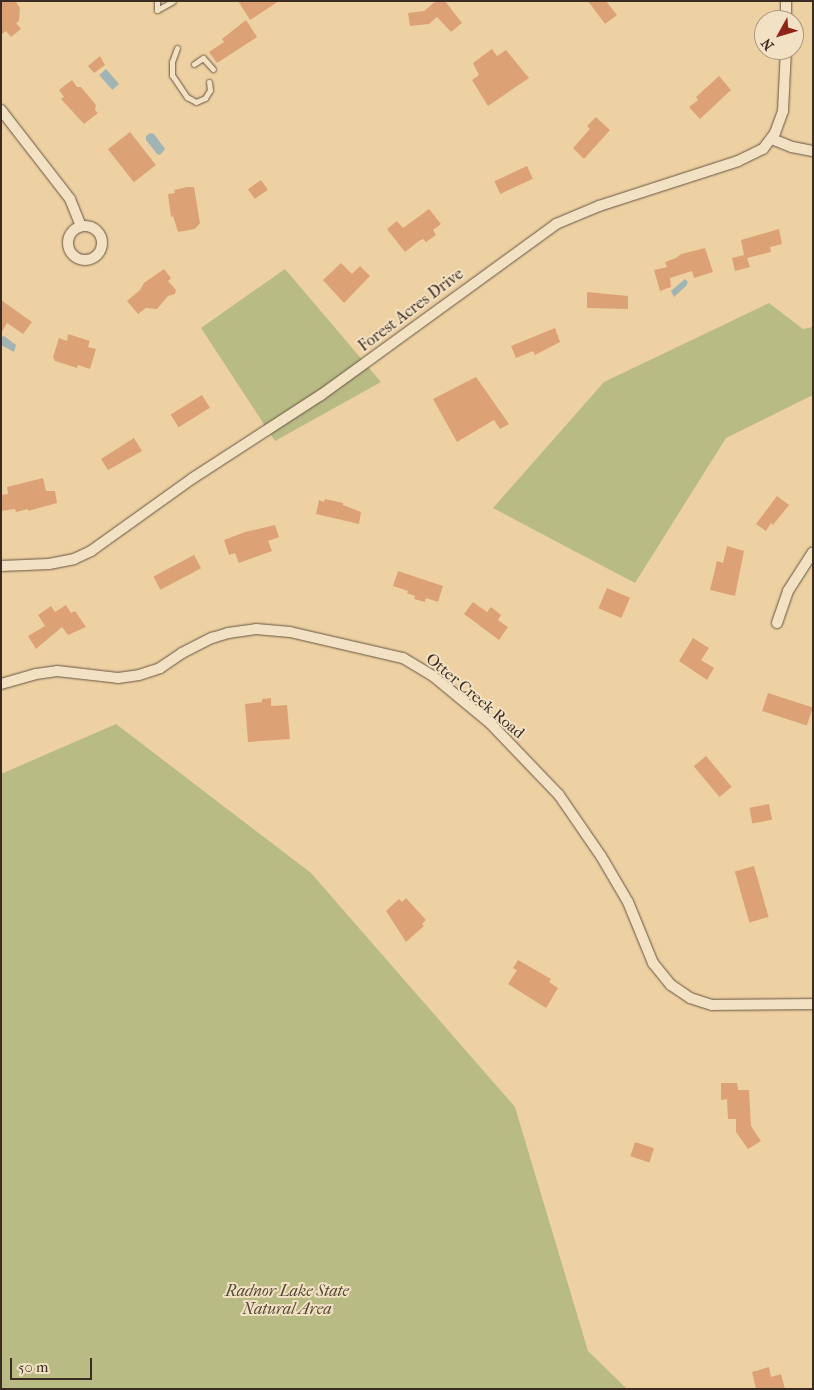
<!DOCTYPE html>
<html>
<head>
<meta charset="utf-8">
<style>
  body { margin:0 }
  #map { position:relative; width:814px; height:1390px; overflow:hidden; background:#edd1a3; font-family:"IM FELL French Canon",serif }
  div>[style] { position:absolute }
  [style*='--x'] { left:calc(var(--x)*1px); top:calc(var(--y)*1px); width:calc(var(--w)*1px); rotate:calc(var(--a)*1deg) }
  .green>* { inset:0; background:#b9bb85 }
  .water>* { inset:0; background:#a0b4b3; transform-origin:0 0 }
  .building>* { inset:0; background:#dca276; transform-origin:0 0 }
  .roads { filter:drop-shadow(0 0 1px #675542) drop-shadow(0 0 1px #675542) }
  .service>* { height:5px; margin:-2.5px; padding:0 2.5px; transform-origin:2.5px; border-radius:2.5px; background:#f3e1c3 }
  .minor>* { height:10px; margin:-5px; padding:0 5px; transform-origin:5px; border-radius:5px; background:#f3e1c3 }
  .minor>.ring { margin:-5px; padding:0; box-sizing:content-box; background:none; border:10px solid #f3e1c3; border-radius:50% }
  span { translate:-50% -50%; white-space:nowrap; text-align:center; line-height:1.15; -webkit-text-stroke:4px #f3e1c3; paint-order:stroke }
  .street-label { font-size:16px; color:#3a2c22 }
  .park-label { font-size:16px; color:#534936; font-style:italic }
  .frame { position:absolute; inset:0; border:2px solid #3a2c22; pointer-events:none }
  .north { position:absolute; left:754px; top:10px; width:50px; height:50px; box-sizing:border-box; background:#f3e1c3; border:1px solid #a99983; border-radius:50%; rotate:231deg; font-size:14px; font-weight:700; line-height:20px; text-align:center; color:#3a2c22 }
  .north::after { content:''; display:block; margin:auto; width:18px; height:22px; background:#8f2418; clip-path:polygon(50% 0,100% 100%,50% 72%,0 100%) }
  .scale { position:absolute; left:10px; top:1358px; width:82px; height:22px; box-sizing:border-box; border:2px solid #3a2c22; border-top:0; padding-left:6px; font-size:15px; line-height:18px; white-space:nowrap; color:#3a2c22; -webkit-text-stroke:4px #f3e1c3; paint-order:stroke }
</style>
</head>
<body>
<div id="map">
  <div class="green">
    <div style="clip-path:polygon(285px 269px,381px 382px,275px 441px,201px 328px)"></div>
    <div style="clip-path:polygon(769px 303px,803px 329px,813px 327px,813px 395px,726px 438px,635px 583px,493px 508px,604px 382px)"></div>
    <div style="clip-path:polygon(116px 724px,311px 873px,515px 1107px,588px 1351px,627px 1389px,1px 1389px,1px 774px)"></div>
  </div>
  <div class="water">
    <div style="left:106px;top:69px;width:20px;height:9px;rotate:49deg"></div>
    <div style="clip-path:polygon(150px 133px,154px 134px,165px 149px,160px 155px,157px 154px,146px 140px,146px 136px)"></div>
    <div style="clip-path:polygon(685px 279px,688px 282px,686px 286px,674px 297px,671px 291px)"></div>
    <div style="clip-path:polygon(4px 336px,16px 345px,14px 352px,1px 345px,1px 337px)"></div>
  </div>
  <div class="building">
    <div style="clip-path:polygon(1px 1px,16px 2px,20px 8px,19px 21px,16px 23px,21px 29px,11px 37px,6px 31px,1px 35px)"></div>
    <div style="clip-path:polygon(238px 1px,279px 1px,250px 20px)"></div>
    <div style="clip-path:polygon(436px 1px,445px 1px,462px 23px,451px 32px,437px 17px,429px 24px,410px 26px,408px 13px,424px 11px)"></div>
    <div style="clip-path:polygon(588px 1px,606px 1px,617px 15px,605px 24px)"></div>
    <div style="clip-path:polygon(246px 20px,257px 37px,217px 63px,209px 52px,224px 42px,222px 39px)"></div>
    <div style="clip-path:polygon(492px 49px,497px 56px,506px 50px,529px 78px,488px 106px,472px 80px,479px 75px,473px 63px)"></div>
    <div style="clip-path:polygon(100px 56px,105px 65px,94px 73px,88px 66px)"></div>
    <div style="clip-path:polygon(719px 76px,731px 90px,700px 119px,689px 107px,698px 100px,696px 97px)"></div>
    <div style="clip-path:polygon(72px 80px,77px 87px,81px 87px,96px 105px,95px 110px,98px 113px,84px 124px,61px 99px,64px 97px,59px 90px)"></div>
    <div style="clip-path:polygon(596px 117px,610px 130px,584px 159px,573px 148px,590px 129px,587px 126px)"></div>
    <div style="left:130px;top:132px;width:42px;height:28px;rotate:52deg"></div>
    <div style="left:527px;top:166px;width:14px;height:36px;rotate:65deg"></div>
    <div style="left:261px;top:180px;width:12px;height:16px;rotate:55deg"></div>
    <div style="clip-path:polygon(187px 187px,194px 187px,200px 223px,195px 229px,178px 232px,173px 216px,171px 217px,168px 194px,175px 193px,174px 190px)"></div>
    <div style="clip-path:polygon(429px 209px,441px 224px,433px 230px,436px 235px,426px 242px,423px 239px,419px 241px,405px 252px,387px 229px,397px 221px,403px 228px)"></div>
    <div style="clip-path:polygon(779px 229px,782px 244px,770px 247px,771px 252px,747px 258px,750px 267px,735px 271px,732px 258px,744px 255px,741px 240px)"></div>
    <div style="clip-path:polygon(705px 248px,713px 272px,694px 278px,692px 271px,670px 278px,671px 287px,660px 291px,654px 270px,667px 267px,665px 262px,676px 258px,681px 254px)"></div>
    <div style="clip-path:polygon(341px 263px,352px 274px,360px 266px,370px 276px,344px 303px,323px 280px)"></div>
    <div style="clip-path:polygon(164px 269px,171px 278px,168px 281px,176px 290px,175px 294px,168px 296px,157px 309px,146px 308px,138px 314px,127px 301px,140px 290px,144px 283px)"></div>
    <div style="clip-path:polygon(587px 292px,628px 296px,628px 309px,587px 308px)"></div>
    <div style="clip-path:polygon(1px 300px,32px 322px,23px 334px,7px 323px,1px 333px)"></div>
    <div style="clip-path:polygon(555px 328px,560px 342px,535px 355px,533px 351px,516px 358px,511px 346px)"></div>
    <div style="clip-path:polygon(68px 334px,90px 341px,88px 347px,96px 349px,90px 369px,78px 365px,77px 368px,55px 361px,53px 357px,59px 338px,67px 341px)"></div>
    <div style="clip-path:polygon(476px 377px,509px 424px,500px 429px,494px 420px,457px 442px,433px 399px)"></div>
    <div style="left:202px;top:395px;width:15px;height:37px;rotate:58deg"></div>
    <div style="clip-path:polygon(134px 438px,142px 451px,108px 470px,101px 459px)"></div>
    <div style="clip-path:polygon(43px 478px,46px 491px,55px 491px,57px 503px,28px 511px,28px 509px,16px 512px,15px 509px,1px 511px,1px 495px,8px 494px,7px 487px)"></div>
    <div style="clip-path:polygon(777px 496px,789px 505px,773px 525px,771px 523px,766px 531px,756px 524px)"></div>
    <div style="clip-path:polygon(325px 499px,343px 503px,343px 505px,361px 512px,359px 524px,316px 514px,319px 500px,324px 502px)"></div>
    <div style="clip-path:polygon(275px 525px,279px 537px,268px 541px,272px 551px,239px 563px,235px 553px,229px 555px,224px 540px,245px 532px)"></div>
    <div style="clip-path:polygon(727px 546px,744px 551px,735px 596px,710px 590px,717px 561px,723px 563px)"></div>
    <div style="left:194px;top:555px;width:15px;height:46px;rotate:62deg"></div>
    <div style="clip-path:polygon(398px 571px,443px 586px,438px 602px,426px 598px,425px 602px,414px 599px,415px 596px,407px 593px,408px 591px,393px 586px)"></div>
    <div style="left:607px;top:588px;width:25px;height:22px;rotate:23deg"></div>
    <div style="clip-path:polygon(473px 602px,487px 612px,491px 607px,501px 615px,498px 620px,508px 627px,499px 640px,464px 614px)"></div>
    <div style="clip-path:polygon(66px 605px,71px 613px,75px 611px,86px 627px,68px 635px,62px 627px,36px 649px,28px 636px,45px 626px,38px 615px,51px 606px,55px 612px)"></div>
    <div style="clip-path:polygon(693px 638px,709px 648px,701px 660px,714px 668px,707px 680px,679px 661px)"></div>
    <div style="left:768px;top:693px;width:47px;height:19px;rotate:18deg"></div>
    <div style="clip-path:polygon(271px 698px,271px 706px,287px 705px,290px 739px,248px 742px,245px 704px,262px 702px,262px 699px)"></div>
    <div style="left:706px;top:756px;width:40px;height:16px;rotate:50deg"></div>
    <div style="left:769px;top:804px;width:16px;height:20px;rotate:79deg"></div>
    <div style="left:754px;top:866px;width:53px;height:20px;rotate:74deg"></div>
    <div style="clip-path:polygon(406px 898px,426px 920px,422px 924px,424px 926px,406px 942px,386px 911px,399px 899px,402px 902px)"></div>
    <div style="clip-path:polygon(518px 960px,551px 979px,549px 982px,558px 988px,546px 1008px,508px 984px,517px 970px,513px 968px)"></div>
    <div style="clip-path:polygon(721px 1083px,737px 1083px,738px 1090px,749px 1090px,751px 1126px,761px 1141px,748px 1149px,736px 1132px,736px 1119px,728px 1119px,727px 1099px,721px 1100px)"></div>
    <div style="left:635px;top:1142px;width:20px;height:15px;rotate:18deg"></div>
    <div style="clip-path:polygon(769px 1367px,771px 1377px,781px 1374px,785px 1389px,756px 1389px,752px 1372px)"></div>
  </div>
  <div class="roads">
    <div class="service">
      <div style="--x:157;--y:1;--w:9;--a:90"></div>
      <div style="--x:157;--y:10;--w:18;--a:-29"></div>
      <div style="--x:177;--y:48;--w:15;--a:110"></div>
      <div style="--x:172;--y:62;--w:13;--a:90"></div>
      <div style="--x:172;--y:75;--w:27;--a:56"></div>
      <div style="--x:187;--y:97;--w:10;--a:29"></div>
      <div style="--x:196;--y:102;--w:10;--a:-24"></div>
      <div style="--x:205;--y:98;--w:9;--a:-58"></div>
      <div style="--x:210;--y:90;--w:8;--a:-97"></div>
      <div style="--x:194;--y:64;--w:11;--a:-34"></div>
      <div style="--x:203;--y:58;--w:15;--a:48"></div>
    </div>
    <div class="minor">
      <div style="--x:786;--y:1;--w:19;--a:90"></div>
      <div style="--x:1;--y:110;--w:113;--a:52.2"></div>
      <div style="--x:70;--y:199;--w:29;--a:68"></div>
      <div style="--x:772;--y:139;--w:22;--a:22"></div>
      <div style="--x:792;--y:147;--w:21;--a:11"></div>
      <div class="ring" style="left:68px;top:226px;width:24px;height:24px"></div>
      <div style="--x:1;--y:566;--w:48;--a:-2.4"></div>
      <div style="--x:49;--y:564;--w:25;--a:-11"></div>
      <div style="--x:74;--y:559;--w:19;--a:-25"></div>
      <div style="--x:91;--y:551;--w:125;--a:-35.6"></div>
      <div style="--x:193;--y:478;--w:153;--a:-33"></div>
      <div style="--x:321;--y:395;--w:291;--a:-36"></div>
      <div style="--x:556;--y:224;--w:47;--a:-22.7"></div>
      <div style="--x:599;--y:206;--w:146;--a:-17.9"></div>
      <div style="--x:738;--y:161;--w:28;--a:-26"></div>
      <div style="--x:763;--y:149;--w:20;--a:-53"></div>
      <div style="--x:775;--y:133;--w:23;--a:-70"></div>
      <div style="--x:783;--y:111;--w:61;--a:-87.2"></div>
      <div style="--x:777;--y:623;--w:34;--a:-71"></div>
      <div style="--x:788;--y:591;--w:46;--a:-57.3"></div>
      <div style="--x:1;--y:684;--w:36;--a:-16"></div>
      <div style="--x:36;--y:674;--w:21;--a:-8"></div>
      <div style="--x:57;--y:671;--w:61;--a:6.5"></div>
      <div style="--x:118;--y:678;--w:21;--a:-8"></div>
      <div style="--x:139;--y:675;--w:22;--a:-18"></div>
      <div style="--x:160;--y:668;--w:27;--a:-34"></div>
      <div style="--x:182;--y:653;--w:34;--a:-27"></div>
      <div style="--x:212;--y:638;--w:17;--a:-17"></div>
      <div style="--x:228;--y:633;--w:28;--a:-8"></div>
      <div style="--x:256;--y:629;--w:34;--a:5"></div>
      <div style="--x:290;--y:632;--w:116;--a:13"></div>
      <div style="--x:403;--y:658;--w:35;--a:31"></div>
      <div style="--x:433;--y:676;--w:74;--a:39.5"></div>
      <div style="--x:490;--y:723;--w:100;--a:46.2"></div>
      <div style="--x:559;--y:795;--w:74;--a:55.5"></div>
      <div style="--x:601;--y:856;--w:53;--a:59.6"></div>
      <div style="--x:628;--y:902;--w:66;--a:67.7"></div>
      <div style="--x:653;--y:963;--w:28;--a:51"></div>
      <div style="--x:671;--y:985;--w:23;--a:34"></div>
      <div style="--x:690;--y:998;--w:23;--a:18"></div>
      <div style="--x:712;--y:1005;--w:101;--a:-0.6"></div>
    </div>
  </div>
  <div class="street-label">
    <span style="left:411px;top:310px;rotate:-37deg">Forest Acres Drive</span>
    <span style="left:475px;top:696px;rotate:40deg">Otter Creek Road</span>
  </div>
  <div class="park-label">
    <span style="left:287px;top:1300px">Radnor Lake State<br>Natural Area</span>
  </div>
  <div class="frame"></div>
  <div class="north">N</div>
  <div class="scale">50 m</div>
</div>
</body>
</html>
